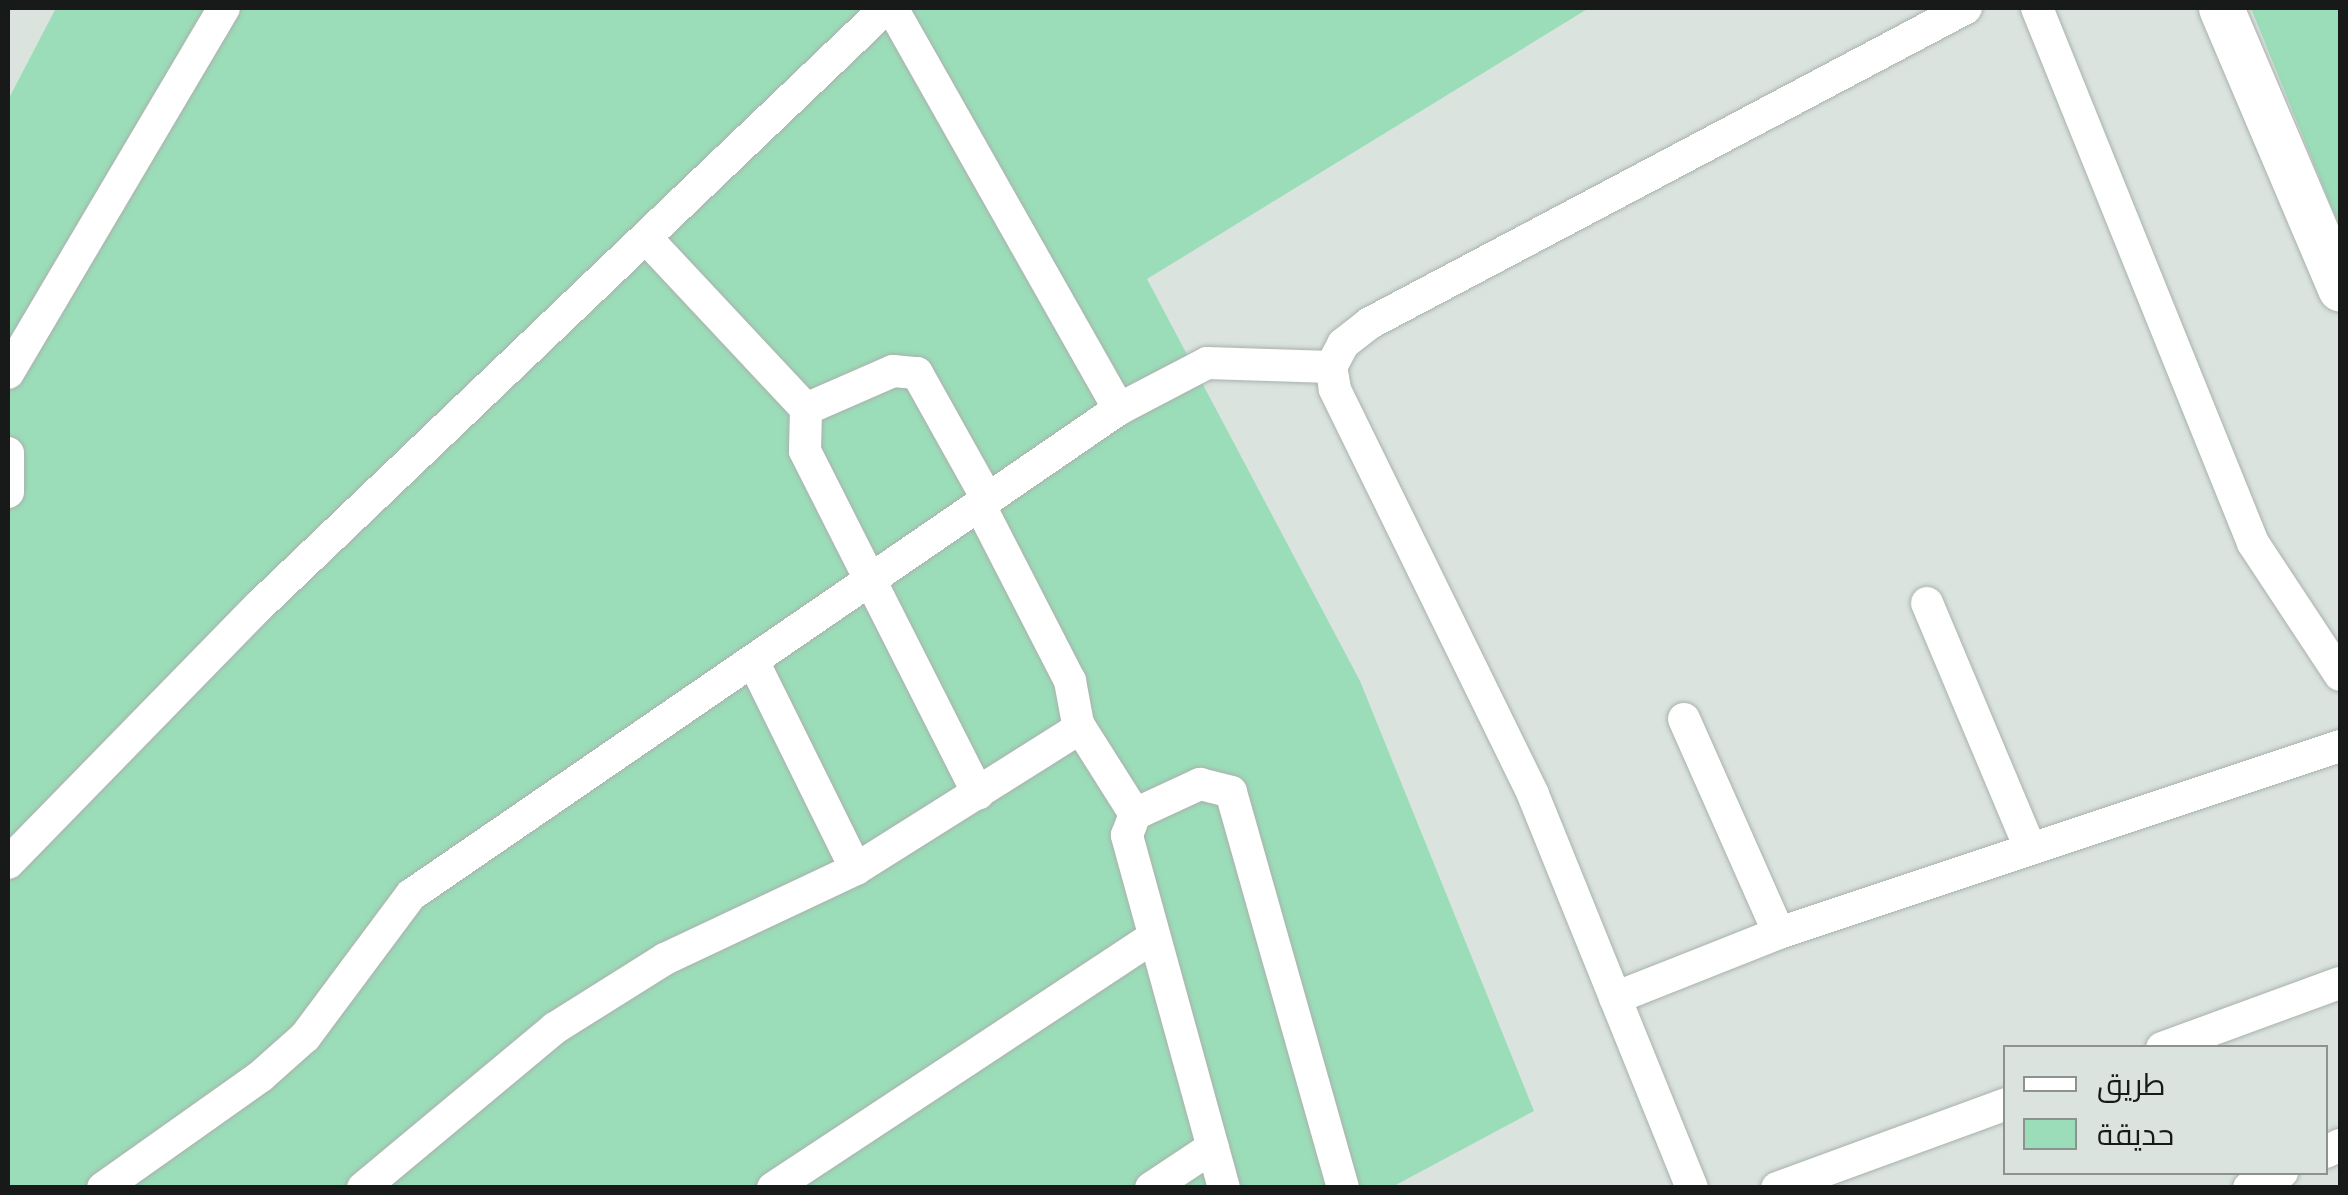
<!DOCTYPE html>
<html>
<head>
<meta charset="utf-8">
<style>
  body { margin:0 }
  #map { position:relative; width:2348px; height:1195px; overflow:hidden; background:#dae3de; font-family:Overpass,Cairo,sans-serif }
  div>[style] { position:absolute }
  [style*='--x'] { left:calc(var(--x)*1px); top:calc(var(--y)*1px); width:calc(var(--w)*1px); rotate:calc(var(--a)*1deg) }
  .green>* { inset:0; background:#9bddb9 }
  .roads { filter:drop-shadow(0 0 2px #a9b1ac) drop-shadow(0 0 2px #a9b1ac) }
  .street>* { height:32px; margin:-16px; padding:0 16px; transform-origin:16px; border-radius:16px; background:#fff }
  .secondary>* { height:45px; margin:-22.5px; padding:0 22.5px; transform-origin:22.5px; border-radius:22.5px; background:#fff }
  span { translate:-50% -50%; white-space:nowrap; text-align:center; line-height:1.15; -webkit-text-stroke:10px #dae3de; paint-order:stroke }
  .frame { position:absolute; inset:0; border:10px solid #171a19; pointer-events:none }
  .legend { position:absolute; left:2003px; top:1045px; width:325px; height:130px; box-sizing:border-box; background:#dae3de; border:2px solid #8c938f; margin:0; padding:12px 18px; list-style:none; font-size:30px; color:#171a19 }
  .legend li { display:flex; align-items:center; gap:20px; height:50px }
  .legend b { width:50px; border:2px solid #8c938f }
</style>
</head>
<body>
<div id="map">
  <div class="green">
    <div style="clip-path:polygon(56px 8px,1589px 8px,1147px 279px,1360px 681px,1534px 1111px,1392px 1187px,8px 1187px,8px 100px)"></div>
    <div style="clip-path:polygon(2251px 8px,2340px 8px,2340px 225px,2333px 211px)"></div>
  </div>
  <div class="roads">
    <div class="street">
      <div style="--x:892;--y:8;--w:461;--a:60.5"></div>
      <div style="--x:2037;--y:8;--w:577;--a:68.01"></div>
      <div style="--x:2253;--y:543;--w:158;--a:56.6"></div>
      <div style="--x:648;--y:240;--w:231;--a:46.9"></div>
      <div style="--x:806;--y:409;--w:95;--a:-23.6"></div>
      <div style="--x:893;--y:371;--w:24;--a:5"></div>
      <div style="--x:917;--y:373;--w:145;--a:60.8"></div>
      <div style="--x:8;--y:373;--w:424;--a:-59.4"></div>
      <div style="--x:806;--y:409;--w:42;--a:91.4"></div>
      <div style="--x:805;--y:451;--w:384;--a:63.2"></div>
      <div style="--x:8;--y:453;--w:39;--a:90"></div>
      <div style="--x:1927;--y:603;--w:266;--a:67.2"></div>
      <div style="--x:754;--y:663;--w:230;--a:63.7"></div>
      <div style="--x:1684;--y:719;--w:234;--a:66.1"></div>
      <div style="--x:1078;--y:724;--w:107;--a:57.7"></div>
      <div style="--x:8;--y:863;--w:358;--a:-45.7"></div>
      <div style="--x:258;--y:607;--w:868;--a:-43.65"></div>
      <div style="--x:1615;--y:998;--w:176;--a:-21.6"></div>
      <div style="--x:1779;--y:933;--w:591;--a:-18.43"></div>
      <div style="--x:2162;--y:1048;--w:189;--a:-20.1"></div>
      <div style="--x:2326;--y:1152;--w:16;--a:-27"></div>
      <div style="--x:103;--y:1188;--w:194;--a:-35.3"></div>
      <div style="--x:261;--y:1076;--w:59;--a:-41.6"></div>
      <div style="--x:305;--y:1037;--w:177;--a:-53.3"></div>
      <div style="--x:411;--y:895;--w:859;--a:-34.47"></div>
      <div style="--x:1119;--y:409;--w:99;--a:-27.6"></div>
      <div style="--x:1207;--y:363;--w:124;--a:1.8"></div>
      <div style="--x:363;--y:1188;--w:250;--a:-39.8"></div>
      <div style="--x:555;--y:1028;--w:130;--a:-32.1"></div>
      <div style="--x:665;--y:959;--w:211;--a:-25.2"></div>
      <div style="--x:856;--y:869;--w:255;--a:-32.2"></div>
      <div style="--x:1072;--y:733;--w:11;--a:-56"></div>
      <div style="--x:1078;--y:724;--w:44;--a:-100.5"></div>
      <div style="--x:1070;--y:681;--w:197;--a:-117.2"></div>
      <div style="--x:773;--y:1188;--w:456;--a:-33.4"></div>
      <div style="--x:1151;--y:1188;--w:74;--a:-33.5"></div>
      <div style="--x:1224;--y:1188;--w:366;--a:-105.4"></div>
      <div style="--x:1127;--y:835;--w:22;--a:-69"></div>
      <div style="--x:1135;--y:814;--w:72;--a:-24.8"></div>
      <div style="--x:1200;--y:784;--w:32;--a:14"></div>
      <div style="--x:1231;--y:792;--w:412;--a:74.2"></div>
      <div style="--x:1692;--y:1188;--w:425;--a:-112"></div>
      <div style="--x:1533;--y:794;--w:451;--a:-116.1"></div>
      <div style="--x:1335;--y:389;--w:22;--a:-100"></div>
      <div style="--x:1331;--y:367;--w:26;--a:-62"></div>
      <div style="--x:1343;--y:344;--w:34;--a:-38"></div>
      <div style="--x:1370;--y:323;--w:674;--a:-27.86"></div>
      <div style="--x:1777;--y:1188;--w:244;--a:-20.1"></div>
      <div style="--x:2249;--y:1188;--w:37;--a:-26"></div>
    </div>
    <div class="secondary">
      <div style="--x:2221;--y:8;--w:305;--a:67"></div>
    </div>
  </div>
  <div class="frame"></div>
  <ul class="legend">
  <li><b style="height:12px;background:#fff"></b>طريق</li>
  <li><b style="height:28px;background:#9bddb9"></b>حديقة</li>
  </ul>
</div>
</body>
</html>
